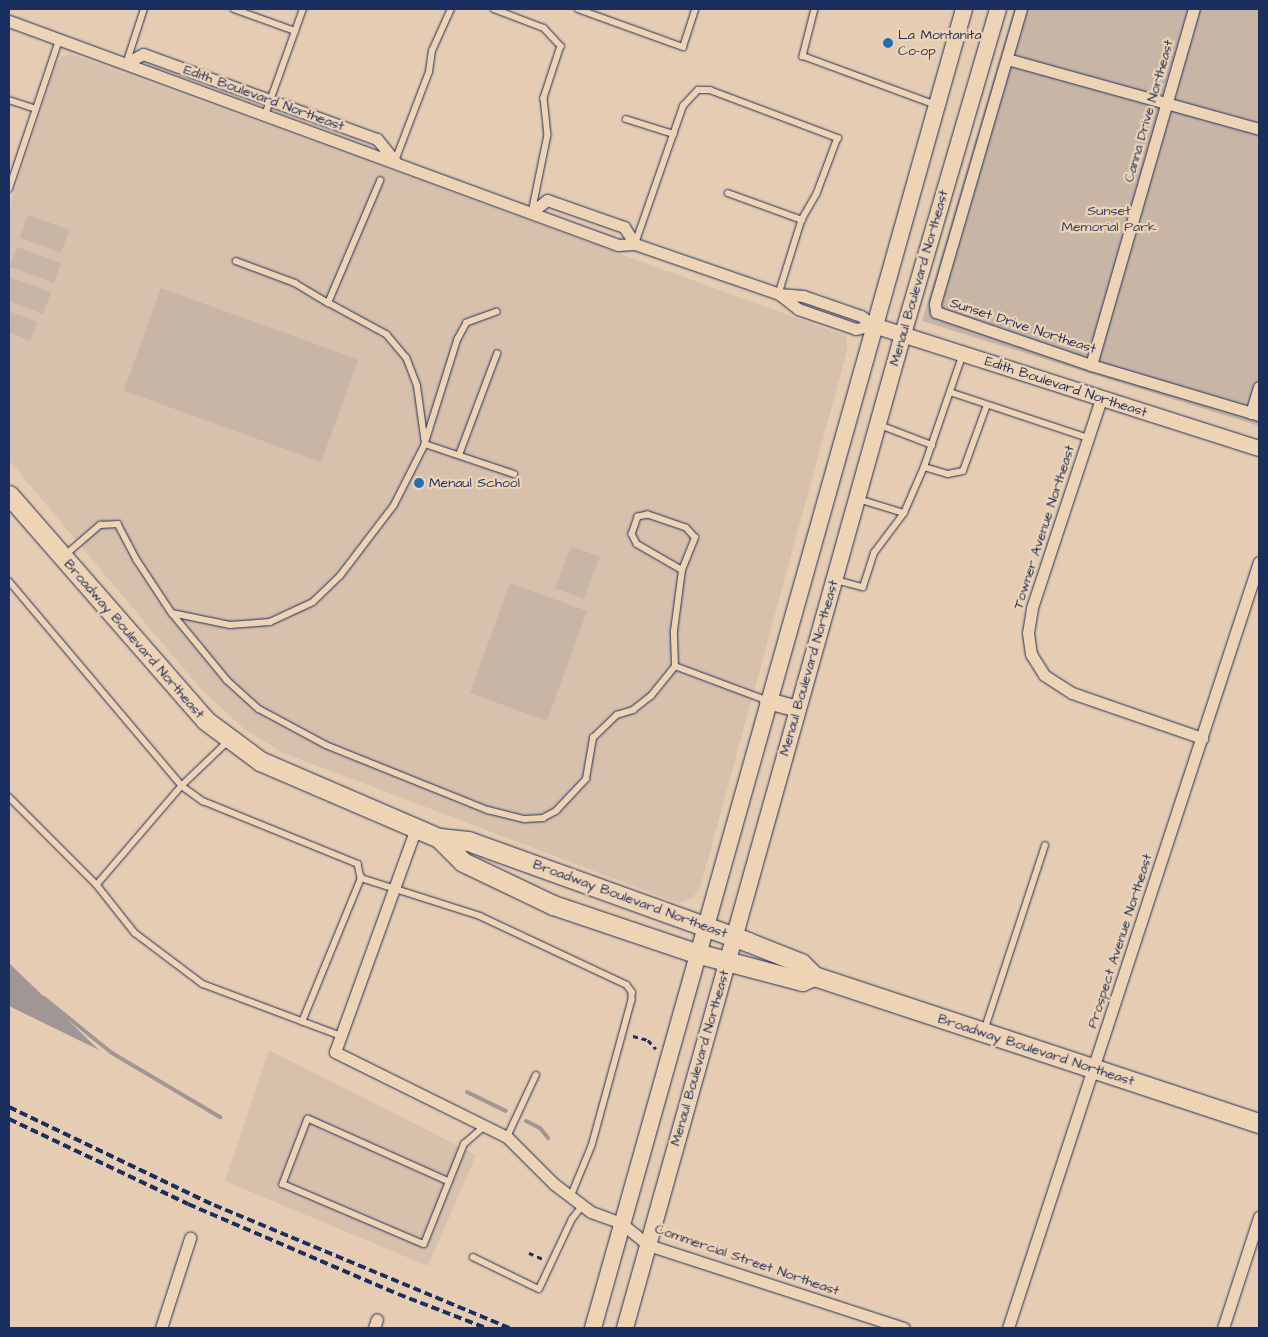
<!DOCTYPE html>
<html>
<head>
<meta charset="utf-8">
<style>
  body { margin:0 }
  #map { position:relative; width:1268px; height:1337px; overflow:hidden; background:#e6ccb2; font-family:"Architects Daughter",sans-serif }
  div>[style] { position:absolute }
  [style*='--x'] { left:calc(var(--x)*1px); top:calc(var(--y)*1px); width:calc(var(--w)*1px); rotate:calc(var(--a)*1deg) }
  .built>* { inset:0; background:#d7c0ac }
  .green>* { inset:0; background:#c8b5a5; transform-origin:0 0 }
  .water>* { inset:0; background:#a09695 }
  .stream>* { height:4px; margin:-2px; padding:0 2px; transform-origin:2px; border-radius:2px; background:#a09695 }
  .path>* { height:2.5px; margin-top:-1.25px; transform-origin:0; background:repeating-linear-gradient(90deg,#1b2f5e 0 5px,transparent 0 9px) }
  .roads { filter:drop-shadow(0 0 1px #1b2f5e) drop-shadow(0 0 1px #1b2f5e) }
  .service>* { height:5.5px; margin:-2.75px; padding:0 2.75px; transform-origin:2.75px; border-radius:2.75px; background:#eed3b5 }
  .minor>* { height:11px; margin:-5.5px; padding:0 5.5px; transform-origin:5.5px; border-radius:5.5px; background:#eed3b5 }
  .tertiary>* { height:15px; margin:-7.5px; padding:0 7.5px; transform-origin:7.5px; border-radius:7.5px; background:#eed3b5 }
  .secondary>* { height:16px; margin:-8px; padding:0 8px; transform-origin:8px; border-radius:8px; background:#eed3b5 }
  .primary>* { height:19px; margin:-9.5px; padding:0 9.5px; transform-origin:9.5px; border-radius:9.5px; background:#eed3b5 }
  .rail>* { height:4px; margin-top:-2px; transform-origin:0; background:repeating-linear-gradient(90deg,#1b2f5e 0 8px,transparent 0 12px) }
  .dots>* { width:14px; height:14px; translate:-50% -50%; box-sizing:border-box; border:2px solid #eed3b5; border-radius:50% }
  span { translate:-50% -50%; white-space:nowrap; text-align:center; line-height:1.15; -webkit-text-stroke:4.5px #eed3b5; paint-order:stroke }
  .poi-label { font-size:14px; color:#1b2f5e }
  .left { translate:0 -50%; text-align:left }
  .street-label { font-size:14px; color:#1b2f5e }
  .park-label { font-size:14px; color:#354369 }
  .frame { position:absolute; inset:0; border:10px solid #1b2f5e; pointer-events:none }
</style>
</head>
<body>
<div id="map">
  <div class="built">
    <div style="clip-path:polygon(71px 54px,846px 336px,847px 351px,700px 888px,692px 898px,678px 903px,281px 752px,243px 728px,199px 687px,9px 460px,9px 208px,56px 64px,62px 56px)"></div>
    <div style="clip-path:polygon(269px 1050px,476px 1155px,428px 1266px,225px 1181px)"></div>
  </div>
  <div class="green">
    <div style="clip-path:polygon(1014px 9px,1259px 9px,1259px 426px,922px 321px)"></div>
    <div style="left:28px;top:215px;width:44px;height:24px;rotate:20deg"></div>
    <div style="left:17px;top:247px;width:47px;height:21px;rotate:20deg"></div>
    <div style="clip-path:polygon(9px 277px,51px 292px,43px 314px,9px 301px)"></div>
    <div style="left:161px;top:288px;width:210px;height:109px;rotate:20deg"></div>
    <div style="clip-path:polygon(9px 311px,37px 322px,30px 341px,9px 332px)"></div>
    <div style="left:571px;top:546px;width:31px;height:45px;rotate:21deg"></div>
    <div style="left:510px;top:583px;width:82px;height:117px;rotate:20deg"></div>
  </div>
  <div class="water">
    <div style="clip-path:polygon(9px 963px,99px 1050px,9px 1006px)"></div>
  </div>
  <div class="stream">
    <div style="--x:44;--y:998;--w:87;--a:39"></div>
    <div style="--x:112;--y:1053;--w:126;--a:30.7"></div>
    <div style="--x:467;--y:1092;--w:43;--a:26"></div>
    <div style="--x:526;--y:1121;--w:16;--a:27"></div>
    <div style="--x:540;--y:1128;--w:13;--a:51"></div>
  </div>
  <div class="path">
    <div style="--x:633;--y:1036;--w:16;--a:15"></div>
    <div style="--x:648;--y:1040;--w:12;--a:48"></div>
    <div style="--x:529;--y:1253;--w:15;--a:23"></div>
  </div>
  <div class="roads">
    <div class="service">
      <div style="--x:234;--y:9;--w:65;--a:19.8"></div>
      <div style="--x:494;--y:9;--w:53;--a:20.8"></div>
      <div style="--x:544;--y:28;--w:25;--a:47"></div>
      <div style="--x:561;--y:46;--w:55;--a:108.1"></div>
      <div style="--x:544;--y:98;--w:37;--a:84"></div>
      <div style="--x:548;--y:135;--w:75;--a:101.6"></div>
      <div style="--x:578;--y:9;--w:112;--a:19.9"></div>
      <div style="--x:683;--y:47;--w:40;--a:-72"></div>
      <div style="--x:815;--y:9;--w:49;--a:104.3"></div>
      <div style="--x:803;--y:56;--w:142;--a:20.2"></div>
      <div style="--x:127;--y:61;--w:55;--a:-71.9"></div>
      <div style="--x:9;--y:100;--w:28;--a:18"></div>
      <div style="--x:265;--y:115;--w:113;--a:-70.3"></div>
      <div style="--x:626;--y:119;--w:50;--a:17.4"></div>
      <div style="--x:395;--y:161;--w:95;--a:-69.1"></div>
      <div style="--x:429;--y:72;--w:21;--a:-82"></div>
      <div style="--x:432;--y:51;--w:46;--a:-65.7"></div>
      <div style="--x:9;--y:189;--w:157;--a:-71.4"></div>
      <div style="--x:728;--y:193;--w:79;--a:20"></div>
      <div style="--x:635;--y:244;--w:146;--a:-70.8"></div>
      <div style="--x:683;--y:106;--w:22;--a:-47"></div>
      <div style="--x:698;--y:90;--w:12;--a:0"></div>
      <div style="--x:710;--y:90;--w:137;--a:20.6"></div>
      <div style="--x:838;--y:138;--w:60;--a:110.6"></div>
      <div style="--x:817;--y:194;--w:30;--a:120"></div>
      <div style="--x:802;--y:220;--w:77;--a:107.3"></div>
      <div style="--x:236;--y:261;--w:63;--a:20.4"></div>
      <div style="--x:295;--y:283;--w:39;--a:31"></div>
      <div style="--x:497;--y:312;--w:32;--a:160"></div>
      <div style="--x:467;--y:323;--w:18;--a:119"></div>
      <div style="--x:458;--y:339;--w:110;--a:107.4"></div>
      <div style="--x:425;--y:444;--w:94;--a:18.6"></div>
      <div style="--x:950;--y:392;--w:145;--a:18.4"></div>
      <div style="--x:880;--y:425;--w:56;--a:21"></div>
      <div style="--x:459;--y:455;--w:108;--a:-69.4"></div>
      <div style="--x:924;--y:467;--w:25;--a:16"></div>
      <div style="--x:948;--y:474;--w:15;--a:-11"></div>
      <div style="--x:963;--y:471;--w:70;--a:-70"></div>
      <div style="--x:858;--y:499;--w:48;--a:16.9"></div>
      <div style="--x:64;--y:556;--w:48;--a:-40.7"></div>
      <div style="--x:100;--y:525;--w:18;--a:-3"></div>
      <div style="--x:118;--y:524;--w:41;--a:62.2"></div>
      <div style="--x:137;--y:560;--w:64;--a:56.6"></div>
      <div style="--x:172;--y:613;--w:87;--a:50.6"></div>
      <div style="--x:227;--y:680;--w:43;--a:42.2"></div>
      <div style="--x:259;--y:709;--w:76;--a:28.2"></div>
      <div style="--x:326;--y:745;--w:175;--a:21.9"></div>
      <div style="--x:488;--y:810;--w:38;--a:14"></div>
      <div style="--x:525;--y:819;--w:18;--a:-3"></div>
      <div style="--x:543;--y:818;--w:15;--a:-28"></div>
      <div style="--x:556;--y:811;--w:44;--a:-46.8"></div>
      <div style="--x:586;--y:779;--w:42;--a:-80.3"></div>
      <div style="--x:593;--y:738;--w:33;--a:-44"></div>
      <div style="--x:617;--y:715;--w:17;--a:-17"></div>
      <div style="--x:633;--y:710;--w:23;--a:-38"></div>
      <div style="--x:651;--y:696;--w:38;--a:-51"></div>
      <div style="--x:675;--y:666;--w:97;--a:20.5"></div>
      <div style="--x:836;--y:580;--w:28;--a:15"></div>
      <div style="--x:863;--y:587;--w:36;--a:-72"></div>
      <div style="--x:874;--y:553;--w:50;--a:-53.1"></div>
      <div style="--x:904;--y:513;--w:50;--a:-66.5"></div>
      <div style="--x:924;--y:467;--w:120;--a:-71"></div>
      <div style="--x:9;--y:581;--w:268;--a:49.8"></div>
      <div style="--x:182;--y:786;--w:26;--a:36"></div>
      <div style="--x:203;--y:801;--w:167;--a:22.1"></div>
      <div style="--x:358;--y:864;--w:14;--a:78"></div>
      <div style="--x:361;--y:878;--w:125;--a:17.7"></div>
      <div style="--x:480;--y:916;--w:162;--a:25.1"></div>
      <div style="--x:627;--y:985;--w:9;--a:54"></div>
      <div style="--x:632;--y:992;--w:8;--a:90"></div>
      <div style="--x:632;--y:1000;--w:151;--a:105.3"></div>
      <div style="--x:592;--y:1146;--w:55;--a:112.4"></div>
      <div style="--x:172;--y:613;--w:59;--a:11.7"></div>
      <div style="--x:230;--y:625;--w:40;--a:-4.3"></div>
      <div style="--x:270;--y:622;--w:47;--a:-24.9"></div>
      <div style="--x:313;--y:602;--w:37;--a:-44"></div>
      <div style="--x:340;--y:576;--w:89;--a:-52.7"></div>
      <div style="--x:394;--y:505;--w:68;--a:-63.1"></div>
      <div style="--x:425;--y:444;--w:59;--a:-97.9"></div>
      <div style="--x:417;--y:386;--w:30;--a:-111"></div>
      <div style="--x:406;--y:358;--w:30;--a:-130"></div>
      <div style="--x:387;--y:335;--w:67;--a:-151.5"></div>
      <div style="--x:328;--y:303;--w:133;--a:-66.9"></div>
      <div style="--x:675;--y:666;--w:35;--a:-92"></div>
      <div style="--x:674;--y:631;--w:62;--a:-82.5"></div>
      <div style="--x:682;--y:570;--w:35;--a:-68"></div>
      <div style="--x:695;--y:538;--w:13;--a:-132"></div>
      <div style="--x:686;--y:528;--w:40;--a:-161.1"></div>
      <div style="--x:648;--y:515;--w:10;--a:169"></div>
      <div style="--x:638;--y:517;--w:18;--a:109"></div>
      <div style="--x:632;--y:534;--w:11;--a:63"></div>
      <div style="--x:637;--y:544;--w:52;--a:30"></div>
      <div style="--x:229;--y:741;--w:65;--a:136.2"></div>
      <div style="--x:182;--y:786;--w:130;--a:130.6"></div>
      <div style="--x:97;--y:885;--w:61;--a:51.6"></div>
      <div style="--x:135;--y:933;--w:85;--a:36.9"></div>
      <div style="--x:203;--y:984;--w:147;--a:20.6"></div>
      <div style="--x:9;--y:797;--w:124;--a:45"></div>
      <div style="--x:302;--y:1022;--w:156;--a:-67.7"></div>
      <div style="--x:985;--y:1028;--w:192;--a:-71.8"></div>
      <div style="--x:507;--y:1137;--w:68;--a:-64.9"></div>
      <div style="--x:449;--y:1182;--w:154;--a:-155.9"></div>
      <div style="--x:308;--y:1119;--w:70;--a:111"></div>
      <div style="--x:283;--y:1184;--w:153;--a:23.1"></div>
      <div style="--x:424;--y:1244;--w:108;--a:-68.2"></div>
      <div style="--x:464;--y:1144;--w:28;--a:-41"></div>
      <div style="--x:473;--y:1257;--w:73;--a:25.9"></div>
      <div style="--x:539;--y:1289;--w:77;--a:-64.8"></div>
      <div style="--x:572;--y:1219;--w:18;--a:-52"></div>
    </div>
    <div class="minor">
      <div style="--x:1021;--y:9;--w:307;--a:106.3"></div>
      <div style="--x:935;--y:304;--w:8;--a:83"></div>
      <div style="--x:936;--y:312;--w:164;--a:18.9"></div>
      <div style="--x:1091;--y:365;--w:175;--a:16.6"></div>
      <div style="--x:9;--y:21;--w:649;--a:20.19"></div>
      <div style="--x:618;--y:245;--w:17;--a:-3"></div>
      <div style="--x:635;--y:244;--w:152;--a:19.1"></div>
      <div style="--x:779;--y:294;--w:24;--a:5"></div>
      <div style="--x:803;--y:296;--w:61;--a:19"></div>
      <div style="--x:861;--y:316;--w:15;--a:37"></div>
      <div style="--x:1007;--y:59;--w:262;--a:15.5"></div>
      <div style="--x:126;--y:63;--w:19;--a:-28"></div>
      <div style="--x:143;--y:54;--w:249;--a:20"></div>
      <div style="--x:377;--y:139;--w:28;--a:51"></div>
      <div style="--x:533;--y:211;--w:18;--a:-38"></div>
      <div style="--x:547;--y:200;--w:82;--a:19.3"></div>
      <div style="--x:624;--y:227;--w:20;--a:57"></div>
      <div style="--x:779;--y:294;--w:24;--a:38"></div>
      <div style="--x:798;--y:309;--w:61;--a:19"></div>
      <div style="--x:856;--y:329;--w:17;--a:-13"></div>
      <div style="--x:1091;--y:365;--w:371;--a:-73.9"></div>
      <div style="--x:1101;--y:399;--w:220;--a:108.3"></div>
      <div style="--x:1032;--y:608;--w:25;--a:99"></div>
      <div style="--x:1028;--y:633;--w:21;--a:82"></div>
      <div style="--x:1031;--y:654;--w:25;--a:58"></div>
      <div style="--x:1044;--y:675;--w:33;--a:33"></div>
      <div style="--x:1072;--y:693;--w:138;--a:19.1"></div>
      <div style="--x:1251;--y:413;--w:27;--a:-73"></div>
      <div style="--x:416;--y:828;--w:238;--a:109.9"></div>
      <div style="--x:335;--y:1052;--w:192;--a:26.3"></div>
      <div style="--x:507;--y:1137;--w:66;--a:45"></div>
      <div style="--x:554;--y:1184;--w:46;--a:37.1"></div>
      <div style="--x:591;--y:1212;--w:32;--a:20"></div>
      <div style="--x:621;--y:1223;--w:35;--a:39"></div>
      <div style="--x:648;--y:1245;--w:269;--a:18"></div>
      <div style="--x:161;--y:1328;--w:95;--a:-72.1"></div>
      <div style="--x:374;--y:1328;--w:9;--a:-72"></div>
      <div style="--x:1008;--y:1328;--w:806;--a:-71.86"></div>
      <div style="--x:1223;--y:1328;--w:117;--a:-72"></div>
    </div>
    <div class="tertiary">
      <div style="--x:873;--y:325;--w:405;--a:17.7"></div>
    </div>
    <div class="secondary">
      <div style="--x:768;--y:701;--w:30;--a:15"></div>
      <div style="--x:593;--y:1328;--w:1370;--a:-74.29"></div>
      <div style="--x:625;--y:1328;--w:1032;--a:-74.37"></div>
      <div style="--x:903;--y:334;--w:339;--a:-73.7"></div>
    </div>
    <div class="primary">
      <div style="--x:9;--y:495;--w:298;--a:48.9"></div>
      <div style="--x:205;--y:720;--w:69;--a:36.7"></div>
      <div style="--x:260;--y:761;--w:195;--a:23.3"></div>
      <div style="--x:439;--y:838;--w:29;--a:6"></div>
      <div style="--x:468;--y:841;--w:298;--a:19.8"></div>
      <div style="--x:748;--y:942;--w:57;--a:21.6"></div>
      <div style="--x:801;--y:963;--w:18;--a:45"></div>
      <div style="--x:814;--y:976;--w:469;--a:18.3"></div>
      <div style="--x:439;--y:838;--w:34;--a:45"></div>
      <div style="--x:463;--y:862;--w:100;--a:25.5"></div>
      <div style="--x:553;--y:905;--w:151;--a:18.6"></div>
      <div style="--x:696;--y:953;--w:110;--a:14.8"></div>
      <div style="--x:802;--y:981;--w:13;--a:-23"></div>
    </div>
  </div>
  <div class="rail">
    <div style="--x:9;--y:1107;--w:227;--a:25.6"></div>
    <div style="--x:214;--y:1205;--w:320;--a:22.6"></div>
    <div style="--x:9;--y:1119;--w:198;--a:25.4"></div>
    <div style="--x:188;--y:1204;--w:228;--a:23.2"></div>
    <div style="--x:398;--y:1294;--w:94;--a:21.1"></div>
  </div>
  <div class="dots">
    <div style="left:888px;top:43px;background:#1f6fb2"></div>
    <div style="left:419px;top:483px;background:#1f6fb2"></div>
  </div>
  <div class="poi-label">
    <span class="left" style="left:898px;top:43px">La Montanita<br>Co-op</span>
    <span class="left" style="left:429px;top:483px">Menaul School</span>
  </div>
  <div class="street-label">
    <span style="left:264px;top:98px;rotate:20deg">Edith Boulevard Northeast</span>
    <span style="left:1149px;top:111px;rotate:-74deg">Canna Drive Northeast</span>
    <span style="left:919px;top:278px;rotate:-74deg">Menaul Boulevard Northeast</span>
    <span style="left:1023px;top:326px;rotate:18deg">Sunset Drive Northeast</span>
    <span style="left:1066px;top:387px;rotate:18deg">Edith Boulevard Northeast</span>
    <span style="left:1044px;top:527px;rotate:-72deg">Towner Avenue Northeast</span>
    <span style="left:134px;top:639px;rotate:49deg">Broadway Boulevard Northeast</span>
    <span style="left:809px;top:668px;rotate:-74deg">Menaul Boulevard Northeast</span>
    <span style="left:630px;top:899px;rotate:20deg">Broadway Boulevard Northeast</span>
    <span style="left:1120px;top:941px;rotate:-72deg">Prospect Avenue Northeast</span>
    <span style="left:1036px;top:1050px;rotate:18deg">Broadway Boulevard Northeast</span>
    <span style="left:700px;top:1058px;rotate:-74deg">Menaul Boulevard Northeast</span>
    <span style="left:747px;top:1260px;rotate:19deg">Commercial Street Northeast</span>
  </div>
  <div class="park-label">
    <span style="left:1109px;top:219px">Sunset<br>Memorial Park</span>
  </div>
  <div class="frame"></div>
</div>
</body>
</html>
